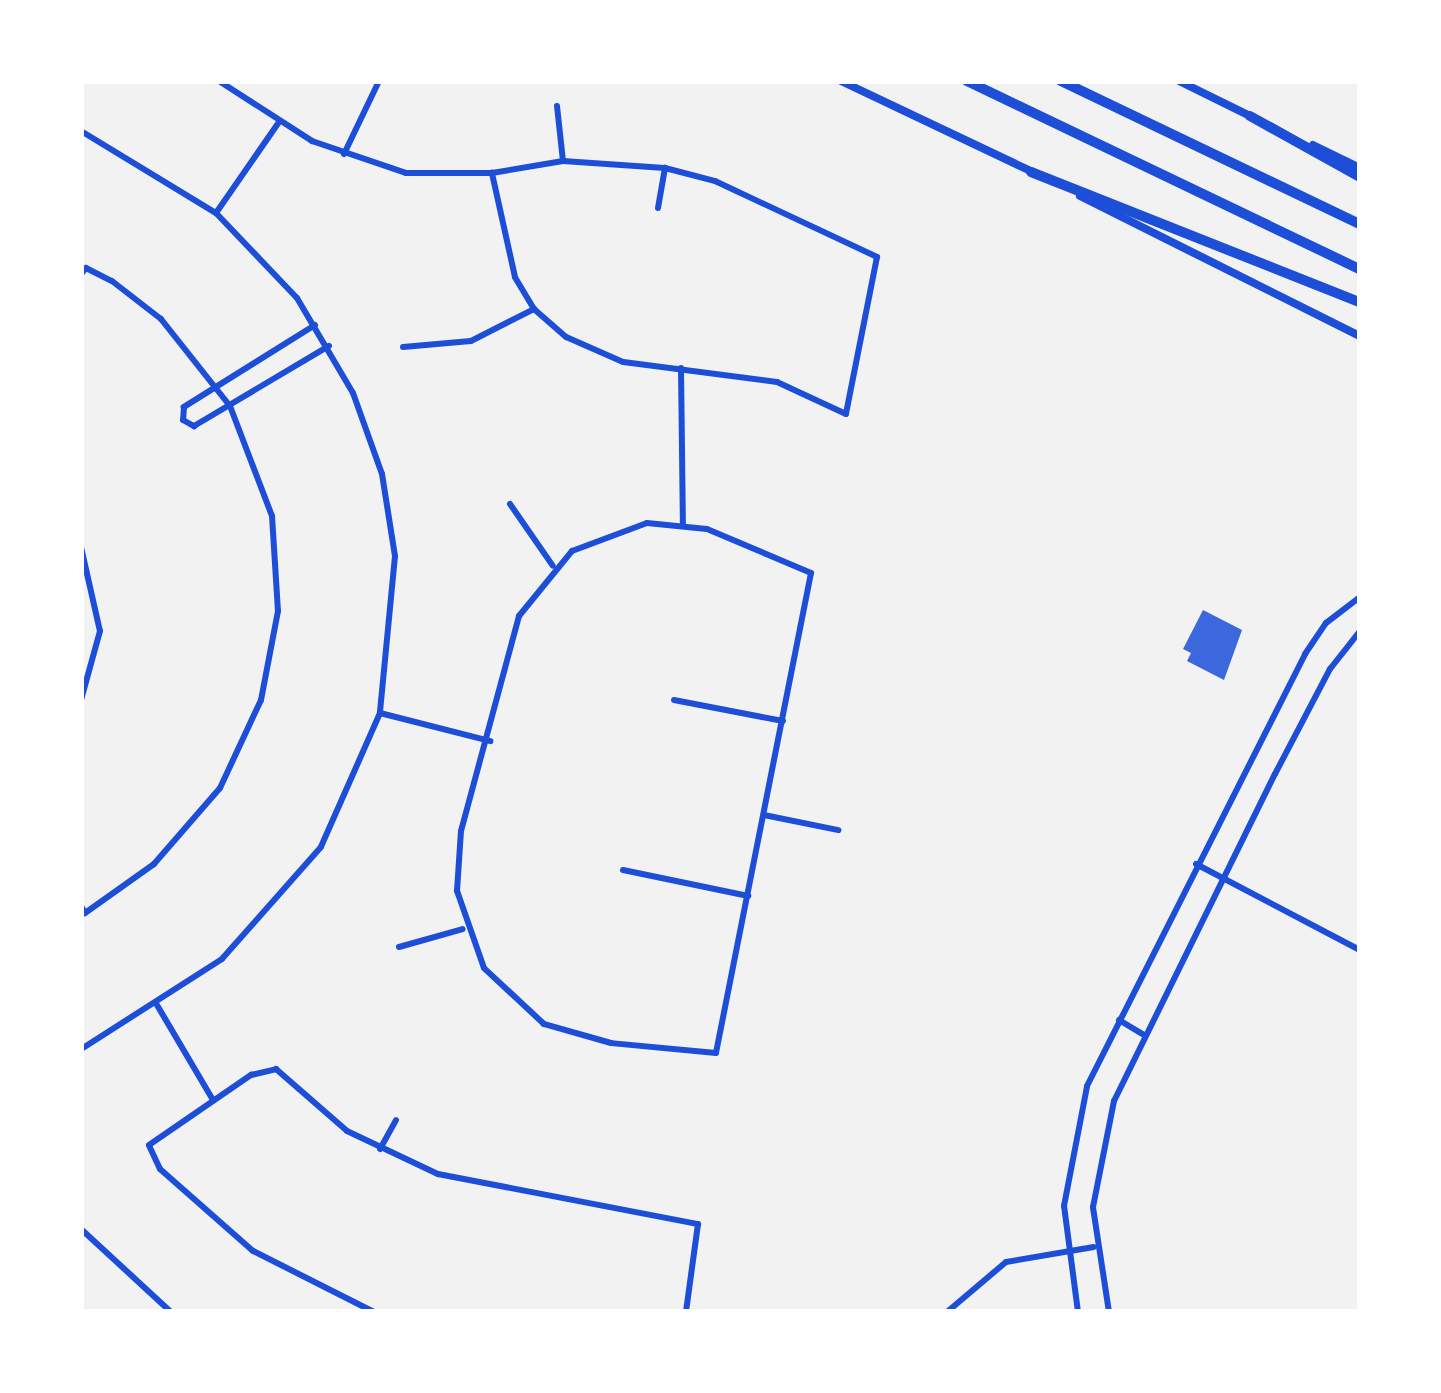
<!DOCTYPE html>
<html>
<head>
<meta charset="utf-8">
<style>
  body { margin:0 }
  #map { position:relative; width:1441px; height:1393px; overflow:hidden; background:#f2f2f2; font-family:"Playfair Display",serif }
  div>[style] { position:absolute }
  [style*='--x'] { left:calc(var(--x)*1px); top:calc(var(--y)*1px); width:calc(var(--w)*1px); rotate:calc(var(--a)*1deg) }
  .building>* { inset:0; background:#3d67dc }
  .minor>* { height:6px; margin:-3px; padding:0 3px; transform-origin:3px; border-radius:3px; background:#1d4ed8 }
  .tertiary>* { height:6px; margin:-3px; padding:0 3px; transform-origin:3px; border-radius:3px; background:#1d4ed8 }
  .secondary>* { height:8px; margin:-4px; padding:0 4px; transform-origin:4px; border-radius:4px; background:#1d4ed8 }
  .motorway>* { height:10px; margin:-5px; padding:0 5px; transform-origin:5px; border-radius:5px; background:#1d4ed8 }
  span { translate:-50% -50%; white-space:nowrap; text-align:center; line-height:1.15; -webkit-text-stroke:10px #fff; paint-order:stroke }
  .frame { position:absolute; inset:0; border:84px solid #fff; pointer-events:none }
</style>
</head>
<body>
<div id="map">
  <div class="building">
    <div style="clip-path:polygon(1203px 610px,1242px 630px,1224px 680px,1187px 661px,1191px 653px,1183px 649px)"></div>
  </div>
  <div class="minor">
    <div style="--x:219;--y:81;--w:111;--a:32.8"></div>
    <div style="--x:312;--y:141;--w:99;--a:18.8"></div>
    <div style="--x:406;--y:173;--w:86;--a:0"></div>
    <div style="--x:492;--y:173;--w:72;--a:-9.6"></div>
    <div style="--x:563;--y:161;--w:102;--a:3.9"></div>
    <div style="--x:665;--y:168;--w:52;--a:14.6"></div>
    <div style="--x:715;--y:181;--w:179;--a:25.1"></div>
    <div style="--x:877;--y:257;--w:160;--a:101.2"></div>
    <div style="--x:846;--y:414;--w:76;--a:-155.1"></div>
    <div style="--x:777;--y:382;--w:155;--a:-172.6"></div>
    <div style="--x:623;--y:362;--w:62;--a:-156.3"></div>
    <div style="--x:566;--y:337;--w:43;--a:-138.8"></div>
    <div style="--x:534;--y:309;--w:37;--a:-121"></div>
    <div style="--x:515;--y:277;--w:107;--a:-102.5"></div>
    <div style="--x:557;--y:106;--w:55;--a:83.8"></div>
    <div style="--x:344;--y:154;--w:81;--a:-64.4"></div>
    <div style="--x:658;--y:208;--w:41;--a:-80.1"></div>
    <div style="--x:216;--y:213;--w:111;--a:-55.3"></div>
    <div style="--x:81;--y:274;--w:8;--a:-50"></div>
    <div style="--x:86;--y:268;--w:29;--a:27"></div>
    <div style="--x:112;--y:281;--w:62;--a:37.8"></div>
    <div style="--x:161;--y:319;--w:111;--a:51.6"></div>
    <div style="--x:230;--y:406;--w:118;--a:69.1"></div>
    <div style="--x:272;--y:516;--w:95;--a:86.4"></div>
    <div style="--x:278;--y:611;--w:91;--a:100.8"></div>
    <div style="--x:261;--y:700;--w:97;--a:115"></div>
    <div style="--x:220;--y:788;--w:101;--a:131"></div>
    <div style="--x:154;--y:864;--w:85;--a:144.6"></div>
    <div style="--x:85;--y:913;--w:8;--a:-120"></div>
    <div style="--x:315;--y:325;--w:155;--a:148"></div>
    <div style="--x:184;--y:407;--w:13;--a:94"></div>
    <div style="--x:183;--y:420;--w:13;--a:29"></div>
    <div style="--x:194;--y:426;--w:157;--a:-30.7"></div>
    <div style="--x:403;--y:347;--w:68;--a:-5"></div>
    <div style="--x:471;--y:341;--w:71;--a:-26.9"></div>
    <div style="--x:681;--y:368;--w:156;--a:89.3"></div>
    <div style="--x:510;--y:504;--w:75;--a:55.3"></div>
    <div style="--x:647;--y:523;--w:60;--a:5.7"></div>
    <div style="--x:707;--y:529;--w:113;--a:22.9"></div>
    <div style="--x:811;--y:573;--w:489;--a:101.2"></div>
    <div style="--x:716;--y:1053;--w:105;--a:-174.6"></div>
    <div style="--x:611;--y:1043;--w:70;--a:-164.2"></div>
    <div style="--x:544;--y:1024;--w:82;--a:-137"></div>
    <div style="--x:484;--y:968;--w:82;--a:-109.3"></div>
    <div style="--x:457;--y:891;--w:60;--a:-86.2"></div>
    <div style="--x:461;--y:831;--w:223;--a:-74.9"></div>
    <div style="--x:519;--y:616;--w:84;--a:-50.8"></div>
    <div style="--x:572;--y:551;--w:80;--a:-20.5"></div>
    <div style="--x:81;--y:547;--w:86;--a:77.3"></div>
    <div style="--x:100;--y:631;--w:72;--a:105.4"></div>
    <div style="--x:674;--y:700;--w:111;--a:10.9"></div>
    <div style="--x:380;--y:713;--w:114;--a:14.3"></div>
    <div style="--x:764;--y:815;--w:76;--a:11.5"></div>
    <div style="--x:1196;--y:864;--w:185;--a:27.7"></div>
    <div style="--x:623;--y:870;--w:128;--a:11.7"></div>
    <div style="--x:399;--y:947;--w:66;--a:-15.7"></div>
    <div style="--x:157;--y:1005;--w:110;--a:59.5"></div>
    <div style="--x:380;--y:1149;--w:33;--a:-61"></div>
    <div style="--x:374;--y:1312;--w:136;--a:-153.2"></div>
    <div style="--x:253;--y:1251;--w:124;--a:-138.6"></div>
    <div style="--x:160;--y:1169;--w:26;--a:-115"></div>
    <div style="--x:149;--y:1145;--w:124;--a:-34.5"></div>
    <div style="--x:251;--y:1075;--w:26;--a:-13"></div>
    <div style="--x:276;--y:1069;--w:94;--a:41.1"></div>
    <div style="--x:347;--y:1131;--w:101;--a:25.3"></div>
    <div style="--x:438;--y:1174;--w:265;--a:10.9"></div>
    <div style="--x:698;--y:1224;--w:89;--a:97.8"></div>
  </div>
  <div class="tertiary">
    <div style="--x:81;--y:131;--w:158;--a:31.3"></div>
    <div style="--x:216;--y:213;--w:117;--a:46.4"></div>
    <div style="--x:297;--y:298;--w:110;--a:59.5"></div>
    <div style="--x:353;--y:393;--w:86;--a:70.3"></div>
    <div style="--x:382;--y:474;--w:83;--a:81"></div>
    <div style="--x:395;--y:556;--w:158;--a:95.5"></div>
    <div style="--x:380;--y:713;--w:146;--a:113.8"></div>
    <div style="--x:321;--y:847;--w:149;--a:131.5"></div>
    <div style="--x:222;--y:959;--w:167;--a:147.4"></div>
    <div style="--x:1119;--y:1020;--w:29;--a:31"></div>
    <div style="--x:81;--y:1229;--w:122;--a:42.7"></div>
    <div style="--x:947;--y:1312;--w:77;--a:-40.3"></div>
    <div style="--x:1006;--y:1262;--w:89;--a:-9.7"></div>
    <div style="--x:1078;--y:1312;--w:107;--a:-97.5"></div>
    <div style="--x:1064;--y:1206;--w:122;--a:-79.1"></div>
    <div style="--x:1087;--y:1086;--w:484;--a:-63.2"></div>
    <div style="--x:1305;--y:654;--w:37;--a:-56"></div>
    <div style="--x:1326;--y:623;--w:43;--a:-37.4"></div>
    <div style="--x:1109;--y:1312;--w:106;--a:-98.7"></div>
    <div style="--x:1093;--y:1207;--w:108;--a:-78.8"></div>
    <div style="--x:1114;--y:1101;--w:364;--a:-63.8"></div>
    <div style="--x:1275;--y:774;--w:119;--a:-62.4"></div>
    <div style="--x:1330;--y:669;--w:48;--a:-51.7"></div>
  </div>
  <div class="secondary">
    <div style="--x:841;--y:81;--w:215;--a:25.4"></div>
    <div style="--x:1179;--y:81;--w:79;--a:26.2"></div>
    <div style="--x:1313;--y:145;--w:52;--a:26.1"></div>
    <div style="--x:1080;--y:196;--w:313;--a:26.6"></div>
  </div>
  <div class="motorway">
    <div style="--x:967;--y:81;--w:436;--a:25.6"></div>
    <div style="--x:1061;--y:81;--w:331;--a:25.6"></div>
    <div style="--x:1250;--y:116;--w:126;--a:29"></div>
    <div style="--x:1031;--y:172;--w:354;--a:21.6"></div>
  </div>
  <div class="frame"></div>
</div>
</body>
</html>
